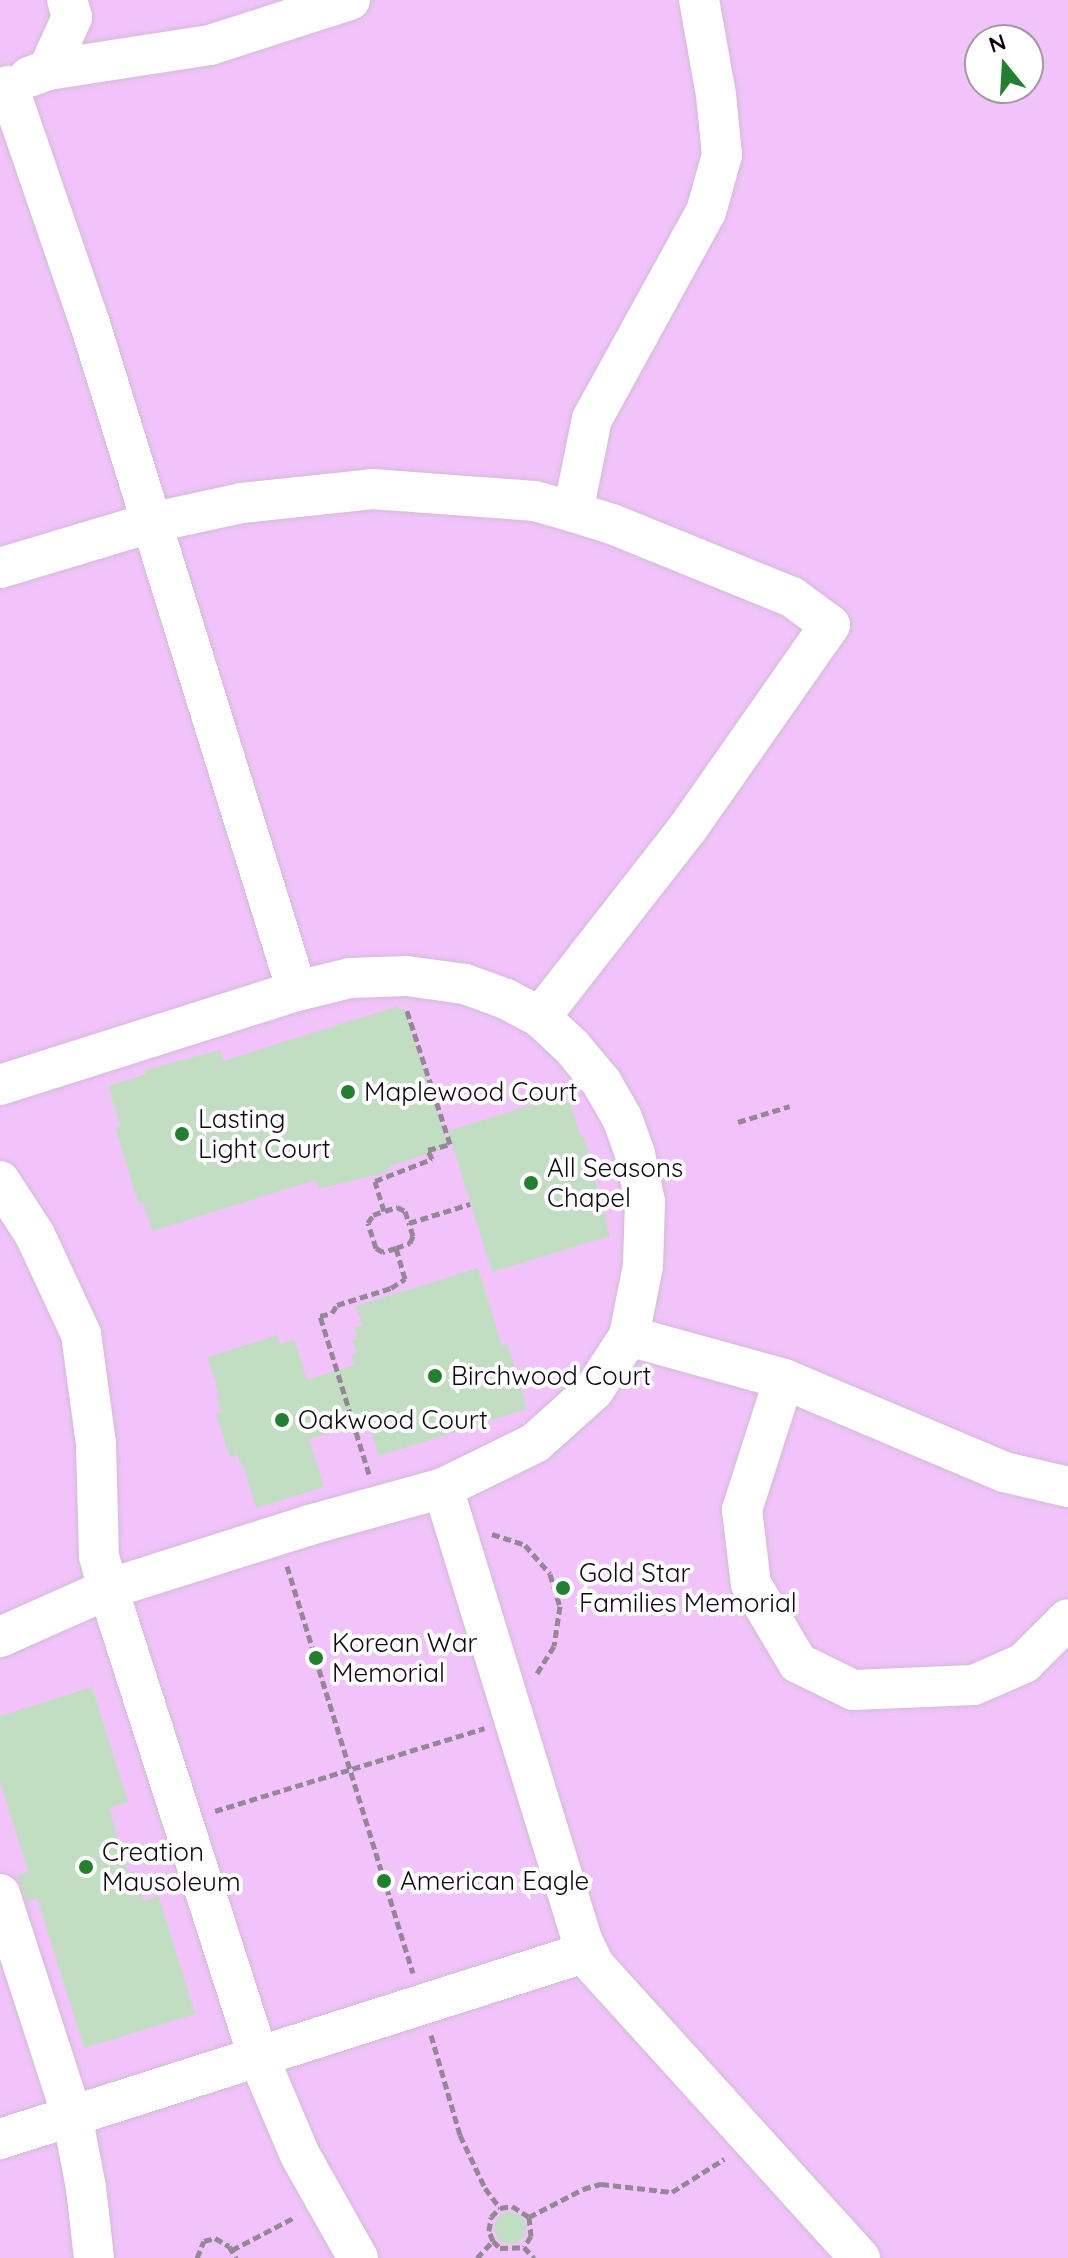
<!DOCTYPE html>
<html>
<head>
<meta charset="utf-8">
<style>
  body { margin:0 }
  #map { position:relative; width:1068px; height:2258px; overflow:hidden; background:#fbecfe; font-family:Quicksand,sans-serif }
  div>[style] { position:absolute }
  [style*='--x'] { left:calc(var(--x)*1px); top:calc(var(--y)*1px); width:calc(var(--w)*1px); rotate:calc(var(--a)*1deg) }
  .green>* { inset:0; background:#f1c3fa }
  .building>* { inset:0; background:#c2dec2 }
  .round { border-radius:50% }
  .path>* { height:5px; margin-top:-2.5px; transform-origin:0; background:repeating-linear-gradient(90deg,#948897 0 8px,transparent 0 12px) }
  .roads { filter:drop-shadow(0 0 2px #d3bbd8) drop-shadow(0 0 2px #d3bbd8) }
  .minor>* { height:40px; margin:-20px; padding:0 20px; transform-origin:20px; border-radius:20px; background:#fff }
  .dots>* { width:22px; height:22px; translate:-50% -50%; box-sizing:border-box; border:4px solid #fff; border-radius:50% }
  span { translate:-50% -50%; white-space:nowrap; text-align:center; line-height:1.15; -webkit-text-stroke:8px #fff; paint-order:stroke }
  .poi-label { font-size:26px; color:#100812 }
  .left { translate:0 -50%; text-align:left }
  .north { position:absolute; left:964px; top:24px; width:80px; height:80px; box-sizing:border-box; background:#fff; border:2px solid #9f9ca0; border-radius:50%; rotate:342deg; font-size:22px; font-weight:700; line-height:32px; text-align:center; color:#100812 }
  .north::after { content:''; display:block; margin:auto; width:28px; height:36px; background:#248031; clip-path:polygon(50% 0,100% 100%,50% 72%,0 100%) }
</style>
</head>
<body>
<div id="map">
  <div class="green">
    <div style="clip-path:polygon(evenodd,0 0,1068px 0,1068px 2258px,0 2258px,0 0,980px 40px,1028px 40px,1028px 88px,980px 88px,980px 40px)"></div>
  </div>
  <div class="building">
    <div style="clip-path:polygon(398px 1006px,400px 1010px,404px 1008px,449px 1147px,390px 1166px,391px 1169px,380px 1174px,318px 1189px,315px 1180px,152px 1231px,143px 1202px,138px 1203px,115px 1128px,120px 1126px,108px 1086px,146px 1074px,145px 1070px,220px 1050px,223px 1061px)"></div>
    <div style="clip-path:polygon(560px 1096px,562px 1104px,570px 1102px,581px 1137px,584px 1136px,610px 1236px,492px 1272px,448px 1131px)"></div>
    <div style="clip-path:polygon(478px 1268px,502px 1346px,508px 1344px,527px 1409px,379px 1456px,367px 1421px,309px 1439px,324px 1487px,256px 1508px,244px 1469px,237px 1455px,230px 1457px,225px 1442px,216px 1414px,221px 1412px,217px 1396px,219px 1395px,208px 1357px,278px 1335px,280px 1344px,295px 1340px,307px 1380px,354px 1365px,351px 1355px,357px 1353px,352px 1340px,357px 1339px,354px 1327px,362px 1325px,356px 1306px)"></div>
    <div style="clip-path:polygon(92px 1687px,128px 1802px,109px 1808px,128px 1872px,134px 1871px,143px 1901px,159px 1896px,195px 2014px,84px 2048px,37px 1898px,27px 1902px,17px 1875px,28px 1872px,0 1781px,0 1716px)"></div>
    <div class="round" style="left:494px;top:2212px;width:32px;height:32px"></div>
  </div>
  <div class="path">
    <div style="--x:738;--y:1122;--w:54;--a:-17.1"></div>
    <div style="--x:385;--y:1211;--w:13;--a:-18"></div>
    <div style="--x:397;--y:1207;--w:9;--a:27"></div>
    <div style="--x:405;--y:1211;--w:13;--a:72"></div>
    <div style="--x:396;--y:1248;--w:15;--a:-20"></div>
    <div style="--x:410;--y:1243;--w:8;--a:-67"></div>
    <div style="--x:413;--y:1236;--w:14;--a:-107"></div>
    <div style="--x:409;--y:1223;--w:64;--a:-17.3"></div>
    <div style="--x:369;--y:1474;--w:165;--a:-107.2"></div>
    <div style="--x:320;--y:1316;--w:12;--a:-14"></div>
    <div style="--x:332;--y:1313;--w:9;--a:-58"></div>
    <div style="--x:337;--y:1305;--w:57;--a:-17.5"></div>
    <div style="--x:391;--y:1288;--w:17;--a:-33"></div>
    <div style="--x:405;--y:1279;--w:32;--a:-106"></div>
    <div style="--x:396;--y:1248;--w:14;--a:163"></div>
    <div style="--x:383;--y:1252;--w:8;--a:-150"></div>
    <div style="--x:376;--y:1248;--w:26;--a:-108"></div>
    <div style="--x:368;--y:1223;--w:9;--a:-58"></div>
    <div style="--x:373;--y:1215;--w:12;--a:-20"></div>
    <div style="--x:384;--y:1211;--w:31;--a:-107"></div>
    <div style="--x:375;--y:1181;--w:61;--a:-21.1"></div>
    <div style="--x:432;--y:1159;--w:10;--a:-114"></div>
    <div style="--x:428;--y:1150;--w:23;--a:-15"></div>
    <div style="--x:450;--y:1144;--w:143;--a:-107.9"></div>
    <div style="--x:492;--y:1534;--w:35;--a:18"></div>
    <div style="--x:525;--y:1545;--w:38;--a:49"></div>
    <div style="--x:550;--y:1574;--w:34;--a:73"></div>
    <div style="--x:560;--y:1606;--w:40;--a:98.5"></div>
    <div style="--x:554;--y:1646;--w:34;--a:122"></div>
    <div style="--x:287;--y:1566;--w:426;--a:72.8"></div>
    <div style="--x:215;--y:1811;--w:282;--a:-17.1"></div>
    <div style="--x:431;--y:2035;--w:104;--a:73.8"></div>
    <div style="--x:460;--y:2135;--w:59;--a:64.7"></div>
    <div style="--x:485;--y:2188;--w:25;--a:53"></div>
    <div style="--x:500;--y:2208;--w:12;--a:-9"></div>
    <div style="--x:512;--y:2206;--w:20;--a:33"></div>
    <div style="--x:529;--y:2217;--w:19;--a:84"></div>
    <div style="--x:531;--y:2236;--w:13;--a:122"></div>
    <div style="--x:524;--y:2247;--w:15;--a:48"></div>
    <div style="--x:529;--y:2217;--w:61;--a:-27.4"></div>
    <div style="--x:583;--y:2189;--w:19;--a:-16"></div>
    <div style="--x:601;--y:2184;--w:71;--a:6.4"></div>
    <div style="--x:672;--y:2192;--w:62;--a:-32.4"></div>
    <div style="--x:493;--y:2241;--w:11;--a:-112"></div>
    <div style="--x:489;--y:2231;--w:14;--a:-82"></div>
    <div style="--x:491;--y:2217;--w:13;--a:-45"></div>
    <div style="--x:232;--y:2250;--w:71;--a:-27.6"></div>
    <div style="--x:197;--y:2258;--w:18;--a:-68"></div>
    <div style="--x:204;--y:2241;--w:11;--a:-15"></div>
    <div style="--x:215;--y:2238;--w:16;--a:30"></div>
    <div style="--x:229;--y:2246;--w:14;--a:60"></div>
    <div style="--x:477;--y:2258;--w:23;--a:-47"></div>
    <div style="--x:493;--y:2241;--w:10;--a:45"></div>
    <div style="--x:500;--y:2248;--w:24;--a:-2"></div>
  </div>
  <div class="roads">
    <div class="minor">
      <div style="--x:48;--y:70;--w:164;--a:-8.8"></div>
      <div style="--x:210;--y:45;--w:147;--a:-17.8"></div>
      <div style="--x:29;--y:77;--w:20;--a:-20"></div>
      <div style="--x:48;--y:70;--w:58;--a:-65.6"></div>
      <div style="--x:72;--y:17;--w:18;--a:-106"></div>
      <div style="--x:8;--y:86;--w:252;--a:71"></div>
      <div style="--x:90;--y:324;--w:698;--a:72.76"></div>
      <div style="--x:297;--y:991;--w:55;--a:-13.8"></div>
      <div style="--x:350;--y:978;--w:57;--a:-2"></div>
      <div style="--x:407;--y:976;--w:59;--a:7.9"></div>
      <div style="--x:465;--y:984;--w:44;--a:20.1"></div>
      <div style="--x:506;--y:999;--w:38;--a:28"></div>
      <div style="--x:540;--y:1017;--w:44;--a:43.2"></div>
      <div style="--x:572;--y:1047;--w:47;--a:50.2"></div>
      <div style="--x:602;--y:1083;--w:40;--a:60.3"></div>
      <div style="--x:622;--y:1118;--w:38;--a:70"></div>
      <div style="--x:635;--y:1154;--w:49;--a:78.2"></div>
      <div style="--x:645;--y:1202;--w:64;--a:91.8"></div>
      <div style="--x:643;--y:1266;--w:71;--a:101.3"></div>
      <div style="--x:629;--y:1336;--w:64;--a:122.9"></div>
      <div style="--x:594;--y:1390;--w:79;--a:138.1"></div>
      <div style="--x:535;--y:1443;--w:102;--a:153.9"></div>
      <div style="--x:443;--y:1488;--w:475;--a:72.9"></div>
      <div style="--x:583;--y:1942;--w:25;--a:64"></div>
      <div style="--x:594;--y:1965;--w:396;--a:47.8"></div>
      <div style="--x:573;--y:512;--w:95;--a:-78.5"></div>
      <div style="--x:592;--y:419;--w:236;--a:-61.2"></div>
      <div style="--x:706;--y:212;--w:59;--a:-74.3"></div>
      <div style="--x:722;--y:155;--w:60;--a:-95.7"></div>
      <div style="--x:716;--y:95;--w:97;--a:-100.1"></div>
      <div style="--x:0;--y:568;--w:157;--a:-16.7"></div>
      <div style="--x:150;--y:523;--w:94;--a:-12.3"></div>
      <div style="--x:242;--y:503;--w:131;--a:-6.1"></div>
      <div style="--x:372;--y:489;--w:163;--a:4.2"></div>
      <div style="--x:535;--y:501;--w:40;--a:16"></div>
      <div style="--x:573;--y:512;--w:41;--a:17.1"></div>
      <div style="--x:612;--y:524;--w:194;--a:22.1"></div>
      <div style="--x:792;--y:597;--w:47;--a:36.4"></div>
      <div style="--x:830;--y:625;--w:249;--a:125"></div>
      <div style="--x:687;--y:829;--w:239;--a:128"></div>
      <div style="--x:0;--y:1085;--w:312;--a:-17.6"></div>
      <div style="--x:0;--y:1181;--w:64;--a:57.1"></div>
      <div style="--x:35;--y:1235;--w:109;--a:65.1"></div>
      <div style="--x:81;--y:1334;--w:110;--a:82.2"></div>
      <div style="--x:96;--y:1443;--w:113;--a:88.5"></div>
      <div style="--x:99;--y:1556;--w:34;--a:75"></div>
      <div style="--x:108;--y:1589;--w:118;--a:156"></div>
      <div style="--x:629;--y:1336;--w:161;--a:15.5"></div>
      <div style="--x:784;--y:1379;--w:239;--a:22.9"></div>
      <div style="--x:1004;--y:1472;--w:66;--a:13.2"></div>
      <div style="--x:784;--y:1379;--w:138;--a:107.8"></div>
      <div style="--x:742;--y:1510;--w:75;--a:83.1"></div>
      <div style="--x:751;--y:1584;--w:92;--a:59.3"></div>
      <div style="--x:798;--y:1663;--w:61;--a:26.1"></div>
      <div style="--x:853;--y:1690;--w:121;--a:-2.4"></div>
      <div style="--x:974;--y:1685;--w:55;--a:-23.7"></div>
      <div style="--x:1024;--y:1663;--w:62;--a:-45"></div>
      <div style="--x:0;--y:1894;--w:232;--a:72"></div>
      <div style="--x:72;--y:2115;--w:74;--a:79.1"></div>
      <div style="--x:86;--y:2188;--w:70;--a:83.5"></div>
      <div style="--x:0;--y:2139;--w:616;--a:-17.67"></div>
      <div style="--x:358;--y:2258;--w:118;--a:-119.4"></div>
      <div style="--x:300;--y:2155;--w:108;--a:-113"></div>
      <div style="--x:258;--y:2056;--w:490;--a:-107.8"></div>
      <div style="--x:108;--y:1589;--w:212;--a:-17.6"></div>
      <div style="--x:310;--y:1525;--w:138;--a:-15.5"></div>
    </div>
  </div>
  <div class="dots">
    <div style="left:348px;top:1092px;background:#248031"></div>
    <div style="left:182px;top:1134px;background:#248031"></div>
    <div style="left:531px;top:1183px;background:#248031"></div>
    <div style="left:435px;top:1376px;background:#248031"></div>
    <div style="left:282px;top:1420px;background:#248031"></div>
    <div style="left:563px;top:1588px;background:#248031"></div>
    <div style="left:316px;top:1658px;background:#248031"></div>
    <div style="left:86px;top:1867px;background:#248031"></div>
    <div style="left:384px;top:1881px;background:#248031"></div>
  </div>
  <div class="poi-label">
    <span class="left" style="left:364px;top:1092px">Maplewood Court</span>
    <span class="left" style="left:198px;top:1134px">Lasting<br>Light Court</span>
    <span class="left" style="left:547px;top:1183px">All Seasons<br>Chapel</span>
    <span class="left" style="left:451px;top:1376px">Birchwood Court</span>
    <span class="left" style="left:298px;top:1420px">Oakwood Court</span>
    <span class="left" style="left:579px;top:1588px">Gold Star<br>Families Memorial</span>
    <span class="left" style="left:332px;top:1658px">Korean War<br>Memorial</span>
    <span class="left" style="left:102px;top:1867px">Creation<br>Mausoleum</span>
    <span class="left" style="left:400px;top:1881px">American Eagle</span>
  </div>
  <div class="north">N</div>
</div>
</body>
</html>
